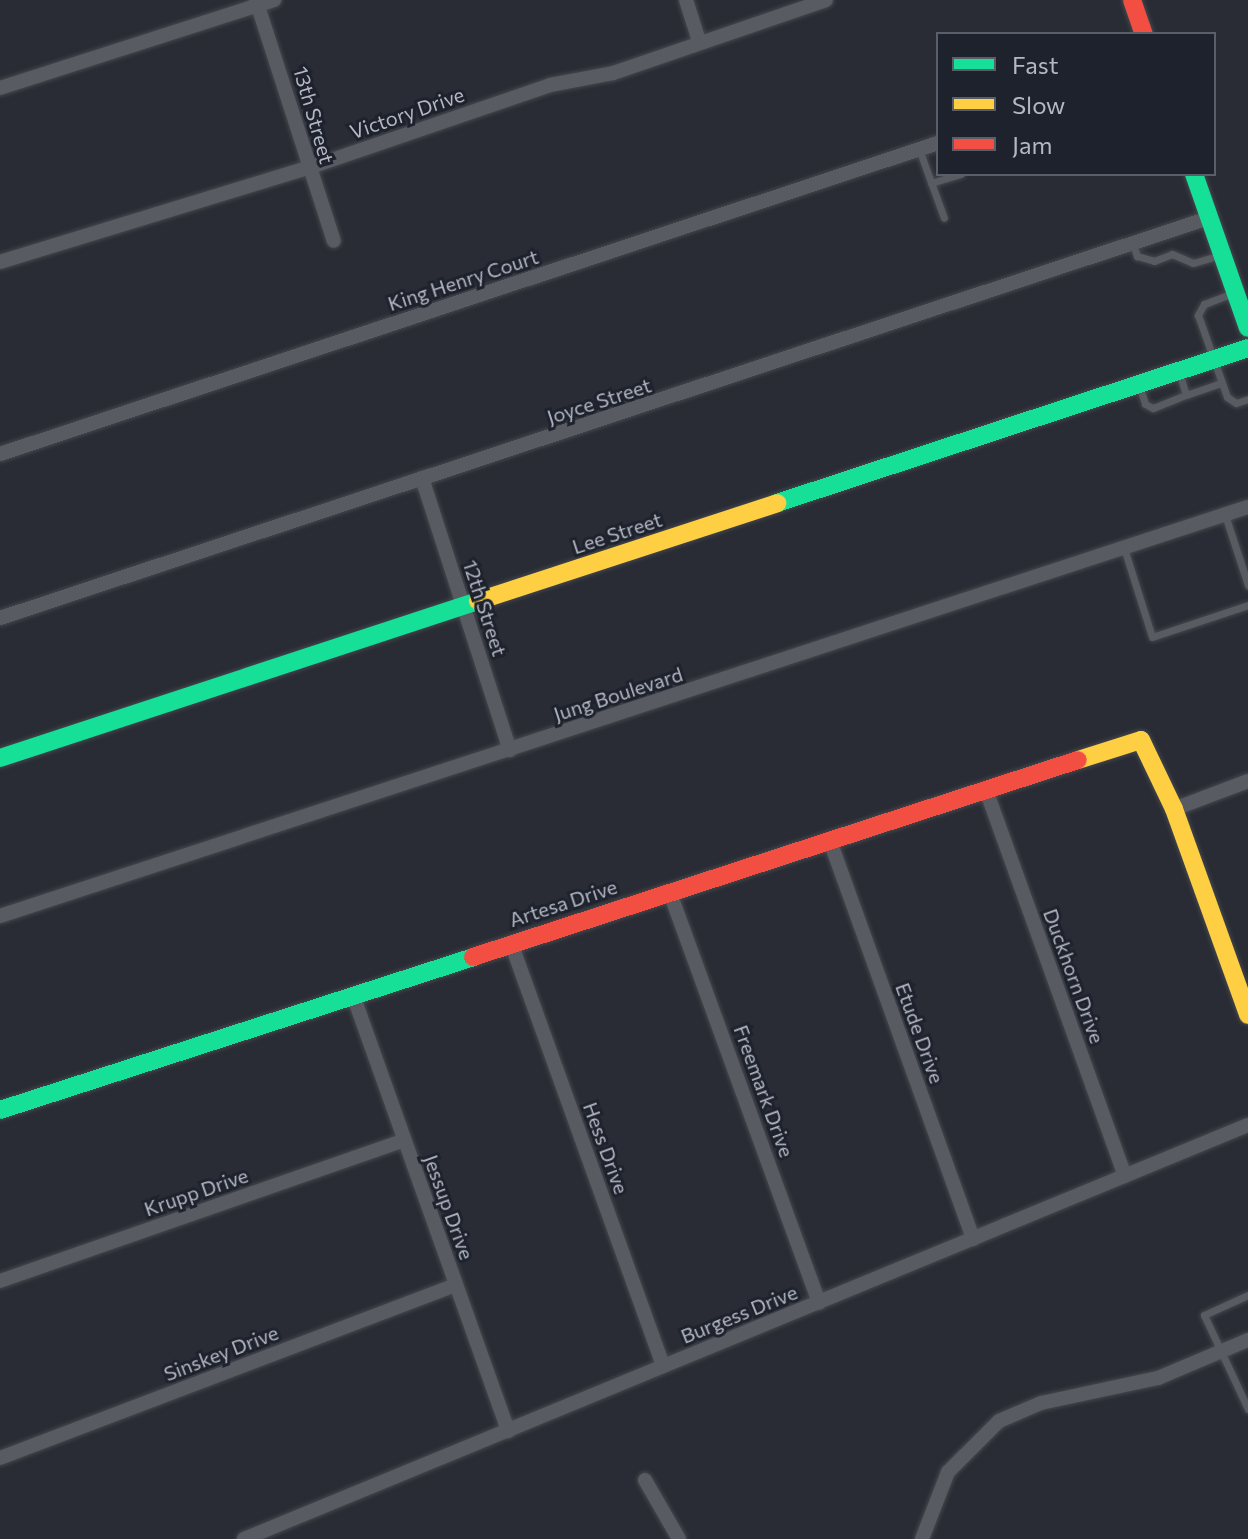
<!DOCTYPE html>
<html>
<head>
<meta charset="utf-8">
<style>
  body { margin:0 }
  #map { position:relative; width:1248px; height:1539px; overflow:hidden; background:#292c34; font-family:Commissioner,sans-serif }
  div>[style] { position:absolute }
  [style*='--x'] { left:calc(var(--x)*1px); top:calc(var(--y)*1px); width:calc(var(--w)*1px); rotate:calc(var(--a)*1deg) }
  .roads { filter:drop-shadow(0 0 2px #45474d) drop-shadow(0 0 2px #45474d) }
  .lane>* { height:7px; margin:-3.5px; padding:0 3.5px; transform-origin:3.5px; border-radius:3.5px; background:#595b62 }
  .street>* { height:14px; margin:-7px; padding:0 7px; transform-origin:7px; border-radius:7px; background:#595b62 }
  .fast>* { height:18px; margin:-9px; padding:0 9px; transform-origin:9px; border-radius:9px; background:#16e098 }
  .slow>* { height:18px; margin:-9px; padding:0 9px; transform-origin:9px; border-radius:9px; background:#ffcf43 }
  .jam>* { height:18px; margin:-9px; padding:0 9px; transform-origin:9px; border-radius:9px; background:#f24e42 }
  span { translate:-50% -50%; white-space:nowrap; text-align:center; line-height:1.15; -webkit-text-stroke:6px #1e222d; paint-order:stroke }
  .street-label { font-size:20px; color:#b4b8c4 }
  .legend { position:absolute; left:936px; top:32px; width:280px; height:144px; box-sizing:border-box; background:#1e222d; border:2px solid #5a5e69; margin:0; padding:10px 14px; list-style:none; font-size:24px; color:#b4b8c4 }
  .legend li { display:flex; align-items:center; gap:16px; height:40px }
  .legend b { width:40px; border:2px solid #5a5e69 }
</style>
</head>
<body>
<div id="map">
  <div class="roads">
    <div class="lane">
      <div style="--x:919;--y:149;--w:73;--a:70.1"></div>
      <div style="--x:931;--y:183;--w:31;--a:-17"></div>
      <div style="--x:1133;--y:244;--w:13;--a:72"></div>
      <div style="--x:1137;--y:256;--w:18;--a:16"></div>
      <div style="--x:1154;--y:261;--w:19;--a:-21"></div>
      <div style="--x:1172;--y:254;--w:23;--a:23"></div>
      <div style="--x:1193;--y:263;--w:25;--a:-16"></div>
      <div style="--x:1233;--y:293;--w:31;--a:159"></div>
      <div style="--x:1204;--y:304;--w:13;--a:119"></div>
      <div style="--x:1198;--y:315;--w:87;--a:70.5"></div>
      <div style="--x:1227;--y:397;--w:11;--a:34"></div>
      <div style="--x:1236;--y:403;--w:13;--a:-18"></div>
      <div style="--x:1179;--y:372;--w:24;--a:73"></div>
      <div style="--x:1186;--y:395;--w:37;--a:-19"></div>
      <div style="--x:1139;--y:385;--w:20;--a:72"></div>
      <div style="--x:1145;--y:404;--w:9;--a:27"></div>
      <div style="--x:1153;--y:408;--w:35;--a:-22"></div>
      <div style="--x:1225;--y:515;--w:74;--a:71.8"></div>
      <div style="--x:1124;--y:548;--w:93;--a:72.5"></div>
      <div style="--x:1152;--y:637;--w:101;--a:-18.4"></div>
      <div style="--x:1248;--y:1295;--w:48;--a:155.6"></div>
      <div style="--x:1204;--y:1315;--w:104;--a:64.9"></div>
    </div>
    <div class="street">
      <div style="--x:256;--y:0;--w:253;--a:72.1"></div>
      <div style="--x:686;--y:0;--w:43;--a:72.4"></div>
      <div style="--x:0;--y:88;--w:288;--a:-17.8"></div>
      <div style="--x:0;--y:262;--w:322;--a:-17"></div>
      <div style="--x:308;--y:168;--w:256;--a:-18.9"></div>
      <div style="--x:550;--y:85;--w:64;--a:-10.8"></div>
      <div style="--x:613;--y:73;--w:225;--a:-18.9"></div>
      <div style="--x:0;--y:454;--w:988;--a:-18.34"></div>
      <div style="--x:422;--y:478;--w:286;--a:72.1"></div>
      <div style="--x:0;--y:618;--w:1273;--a:-18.31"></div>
      <div style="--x:986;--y:790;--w:410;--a:70.2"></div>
      <div style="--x:1174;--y:809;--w:79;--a:-20.7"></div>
      <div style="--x:830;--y:841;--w:423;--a:70.2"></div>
      <div style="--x:670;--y:893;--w:436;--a:70"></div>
      <div style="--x:0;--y:916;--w:1313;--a:-18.15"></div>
      <div style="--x:511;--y:943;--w:449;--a:70.2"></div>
      <div style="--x:353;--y:995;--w:463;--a:70.4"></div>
      <div style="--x:0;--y:1281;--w:428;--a:-19.2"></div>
      <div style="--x:0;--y:1458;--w:488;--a:-20.8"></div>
      <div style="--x:645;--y:1480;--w:68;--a:60"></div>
      <div style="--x:244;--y:1539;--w:1086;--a:-22.41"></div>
      <div style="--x:922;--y:1539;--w:72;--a:-68.8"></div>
      <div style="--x:948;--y:1472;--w:72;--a:-45"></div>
      <div style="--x:999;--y:1421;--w:46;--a:-23.2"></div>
      <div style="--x:1041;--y:1403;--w:120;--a:-12.1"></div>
      <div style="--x:1158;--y:1378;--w:98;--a:-22.9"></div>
    </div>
    <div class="fast">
      <div style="--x:1194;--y:174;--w:163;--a:70.7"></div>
      <div style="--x:777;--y:503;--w:496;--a:-18.2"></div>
      <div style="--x:0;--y:758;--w:503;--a:-18.18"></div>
      <div style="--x:0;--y:1110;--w:497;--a:-17.9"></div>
    </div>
    <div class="slow">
      <div style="--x:478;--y:601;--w:315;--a:-18.1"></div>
      <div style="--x:1078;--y:760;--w:66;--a:-17.6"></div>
      <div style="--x:1141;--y:740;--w:76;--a:64.4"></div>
      <div style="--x:1174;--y:809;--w:219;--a:70.2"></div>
    </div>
    <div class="jam">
      <div style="--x:1132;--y:0;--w:36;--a:71"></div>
      <div style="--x:473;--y:957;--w:636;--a:-18.04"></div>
    </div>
  </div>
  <div class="street-label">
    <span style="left:407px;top:113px;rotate:-19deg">Victory Drive</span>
    <span style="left:314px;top:115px;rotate:74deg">13th Street</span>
    <span style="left:463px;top:280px;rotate:-18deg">King Henry Court</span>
    <span style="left:599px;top:401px;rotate:-18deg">Joyce Street</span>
    <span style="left:617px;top:533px;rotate:-18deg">Lee Street</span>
    <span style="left:485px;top:608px;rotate:72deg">12th Street</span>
    <span style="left:618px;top:694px;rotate:-18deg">Jung Boulevard</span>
    <span style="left:563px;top:903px;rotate:-18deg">Artesa Drive</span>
    <span style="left:1074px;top:976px;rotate:70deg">Duckhorn Drive</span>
    <span style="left:920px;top:1033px;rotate:70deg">Etude Drive</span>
    <span style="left:764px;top:1091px;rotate:70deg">Freemark Drive</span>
    <span style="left:606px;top:1148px;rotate:70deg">Hess Drive</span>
    <span style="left:196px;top:1192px;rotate:-19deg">Krupp Drive</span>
    <span style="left:449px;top:1207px;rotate:70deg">Jessup Drive</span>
    <span style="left:739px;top:1314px;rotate:-22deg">Burgess Drive</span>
    <span style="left:221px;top:1353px;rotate:-21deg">Sinskey Drive</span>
  </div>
  <ul class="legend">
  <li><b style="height:10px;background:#16e098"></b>Fast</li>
  <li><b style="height:10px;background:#ffcf43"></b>Slow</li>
  <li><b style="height:10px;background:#f24e42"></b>Jam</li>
  </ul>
</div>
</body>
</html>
